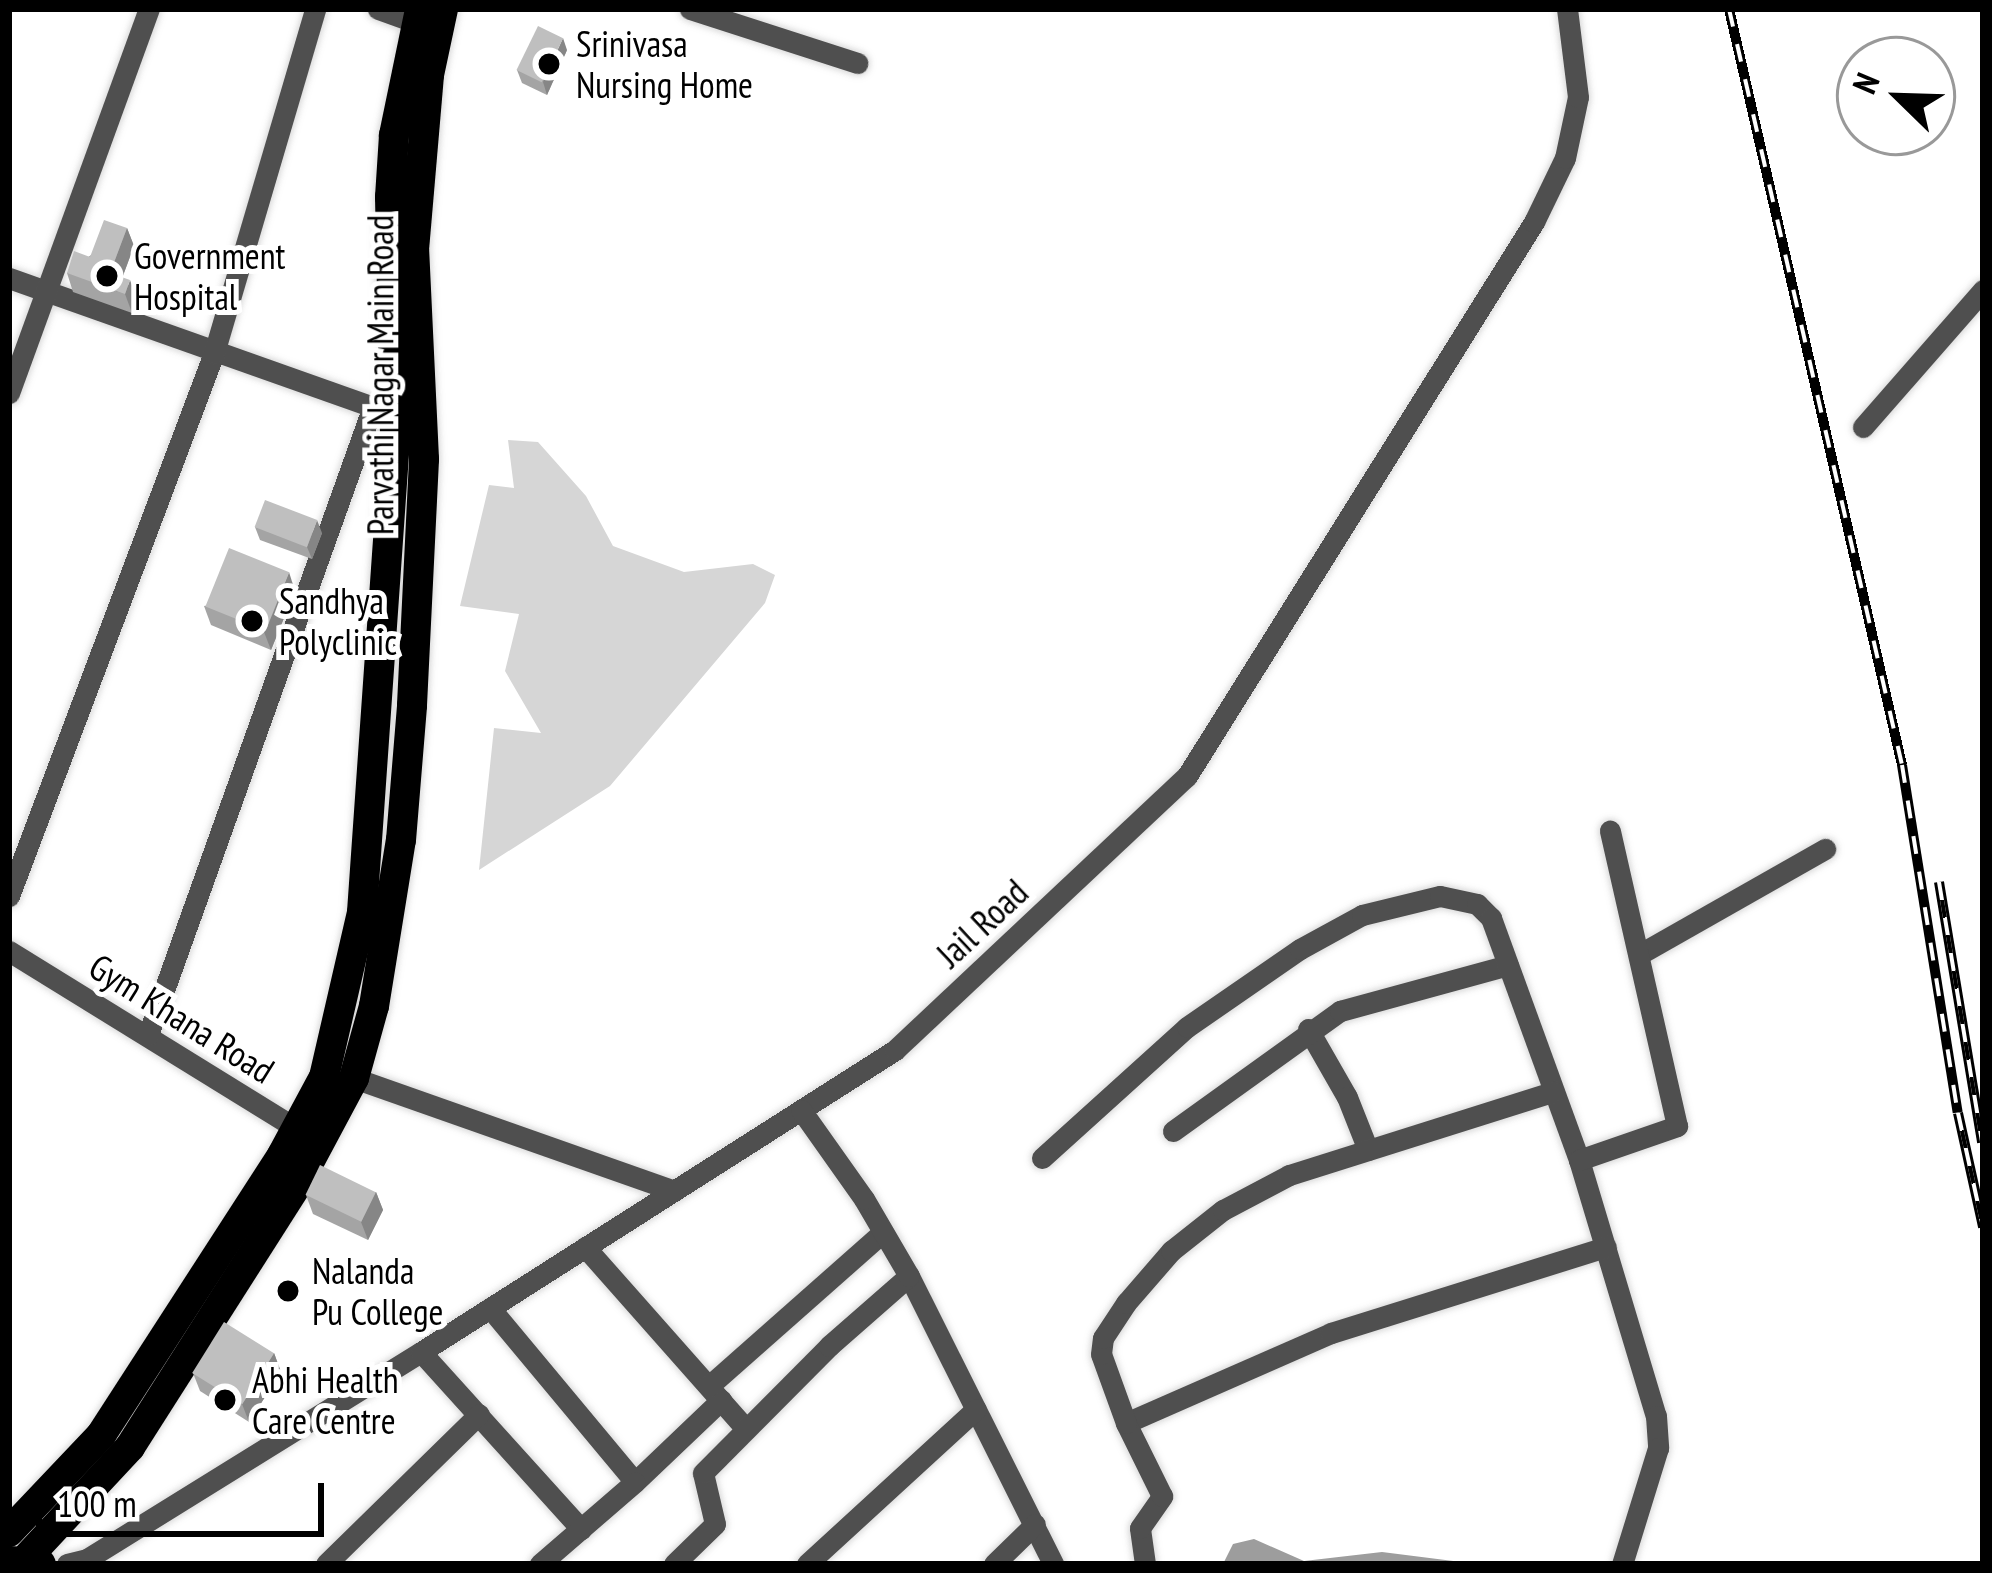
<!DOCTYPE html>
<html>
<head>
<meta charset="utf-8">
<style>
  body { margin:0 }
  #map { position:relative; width:1992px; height:1573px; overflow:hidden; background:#fff; font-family:"PT Sans Narrow",sans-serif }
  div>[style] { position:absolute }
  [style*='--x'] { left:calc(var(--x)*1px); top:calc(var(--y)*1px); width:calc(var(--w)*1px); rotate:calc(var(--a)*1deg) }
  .green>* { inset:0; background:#d6d6d6 }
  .water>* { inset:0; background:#9d9d9d }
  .roads { filter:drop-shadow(0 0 3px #dbdbdb) drop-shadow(0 0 3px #dbdbdb) }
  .minor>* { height:21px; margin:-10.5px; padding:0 10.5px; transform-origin:10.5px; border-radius:10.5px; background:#4f4f4f }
  .primary>* { height:30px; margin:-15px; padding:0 15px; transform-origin:15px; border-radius:15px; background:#000 }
  .trunk>* { height:33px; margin:-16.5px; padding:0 16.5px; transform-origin:16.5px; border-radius:16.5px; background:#000 }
  .rail>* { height:10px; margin-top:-5px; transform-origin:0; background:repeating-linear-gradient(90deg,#fff 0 18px,#000 0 36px); box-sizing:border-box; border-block:3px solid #000 }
  .wall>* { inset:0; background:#a4a4a4 }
  .shaded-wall>* { inset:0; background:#868686 }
  .building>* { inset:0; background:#bfbfbf; transform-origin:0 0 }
  .dots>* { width:33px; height:33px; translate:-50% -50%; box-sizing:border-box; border:6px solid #fff; border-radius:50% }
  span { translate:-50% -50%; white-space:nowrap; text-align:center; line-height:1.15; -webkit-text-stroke:10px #fff; paint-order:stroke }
  .poi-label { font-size:36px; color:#000 }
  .left { translate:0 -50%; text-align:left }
  .street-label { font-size:36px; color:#000 }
  .frame { position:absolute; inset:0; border:12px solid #000; pointer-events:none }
  .north { position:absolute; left:1836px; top:36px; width:120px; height:120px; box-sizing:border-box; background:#fff; border:3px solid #999; border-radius:50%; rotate:293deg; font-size:33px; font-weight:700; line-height:48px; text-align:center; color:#000 }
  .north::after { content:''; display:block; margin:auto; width:42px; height:54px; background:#000; clip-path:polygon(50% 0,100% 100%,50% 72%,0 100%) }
  .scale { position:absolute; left:36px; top:1483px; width:288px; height:54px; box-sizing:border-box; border:6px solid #000; border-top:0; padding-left:15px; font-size:36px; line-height:42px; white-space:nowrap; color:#000; -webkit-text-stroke:9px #fff; paint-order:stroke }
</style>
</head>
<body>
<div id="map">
  <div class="green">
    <div style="clip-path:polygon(508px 440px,538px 442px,586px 496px,613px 546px,684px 572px,753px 564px,775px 575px,765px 603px,610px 786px,479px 870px,494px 728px,541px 733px,505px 671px,519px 614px,460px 606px,489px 485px,514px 488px)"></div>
  </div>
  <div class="water">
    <div style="clip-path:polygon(1254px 1539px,1304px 1561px,1382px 1552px,1477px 1564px,1223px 1564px,1233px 1544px)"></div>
  </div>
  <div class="roads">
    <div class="minor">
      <div style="--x:378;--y:9;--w:41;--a:19.7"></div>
      <div style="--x:690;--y:9;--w:176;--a:17.9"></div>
      <div style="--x:9;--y:278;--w:395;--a:19.5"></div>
      <div style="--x:9;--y:393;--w:409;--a:-70"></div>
      <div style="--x:1863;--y:427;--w:182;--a:-48.8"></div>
      <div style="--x:9;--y:896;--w:580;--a:-69.32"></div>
      <div style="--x:214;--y:353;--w:359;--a:-73.6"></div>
      <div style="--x:9;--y:951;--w:347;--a:31.7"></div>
      <div style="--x:1640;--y:954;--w:213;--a:-29.6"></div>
      <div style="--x:1308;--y:1029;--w:78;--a:60.2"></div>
      <div style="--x:1347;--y:1097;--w:57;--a:68.4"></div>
      <div style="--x:148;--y:1035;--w:665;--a:-70.31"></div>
      <div style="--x:354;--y:1078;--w:339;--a:19.4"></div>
      <div style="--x:1173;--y:1131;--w:206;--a:-35.7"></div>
      <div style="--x:1340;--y:1011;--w:174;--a:-15.3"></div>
      <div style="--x:1042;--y:1158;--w:195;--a:-42.1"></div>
      <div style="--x:1187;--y:1027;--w:137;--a:-34.6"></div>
      <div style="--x:1300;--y:949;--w:71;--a:-28.7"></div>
      <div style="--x:1362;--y:915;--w:80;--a:-13.7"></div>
      <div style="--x:1440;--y:896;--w:38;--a:12"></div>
      <div style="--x:1477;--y:904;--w:20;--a:45"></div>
      <div style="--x:1491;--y:918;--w:258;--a:70"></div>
      <div style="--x:1579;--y:1160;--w:267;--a:73.3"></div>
      <div style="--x:1656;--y:1416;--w:32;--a:86"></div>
      <div style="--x:1658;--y:1448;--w:121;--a:107.2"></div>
      <div style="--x:1579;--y:1160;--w:104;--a:-19.1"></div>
      <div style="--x:1677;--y:1126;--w:303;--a:-102.8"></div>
      <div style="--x:585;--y:1247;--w:243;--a:48.5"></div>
      <div style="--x:909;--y:1276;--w:322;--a:63.4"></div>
      <div style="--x:490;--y:1308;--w:226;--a:50.2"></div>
      <div style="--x:635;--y:1482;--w:119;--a:-43.6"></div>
      <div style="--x:421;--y:1352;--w:239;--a:47.9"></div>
      <div style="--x:709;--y:1386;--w:232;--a:-41.5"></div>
      <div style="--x:1126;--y:1423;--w:224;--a:-23.7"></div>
      <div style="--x:1331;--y:1333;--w:288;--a:-17.4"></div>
      <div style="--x:67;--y:1564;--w:21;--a:-14"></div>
      <div style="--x:87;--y:1559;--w:393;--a:-31.8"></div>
      <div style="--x:421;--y:1352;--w:562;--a:-32.5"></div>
      <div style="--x:895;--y:1050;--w:400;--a:-43.2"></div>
      <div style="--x:1187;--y:776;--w:654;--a:-57.94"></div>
      <div style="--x:1534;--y:222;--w:71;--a:-64.2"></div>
      <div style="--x:1565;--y:158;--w:62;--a:-78"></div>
      <div style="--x:1578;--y:97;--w:89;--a:-97.1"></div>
      <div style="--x:326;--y:1564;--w:214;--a:-44.4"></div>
      <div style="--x:540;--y:1564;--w:125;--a:-40.8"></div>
      <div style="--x:674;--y:1564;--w:57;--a:-44.3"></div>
      <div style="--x:715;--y:1524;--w:52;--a:-103.2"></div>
      <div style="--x:703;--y:1473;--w:179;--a:-45.2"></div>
      <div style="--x:829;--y:1346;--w:106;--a:-41.2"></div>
      <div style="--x:909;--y:1276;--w:89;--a:-120.3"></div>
      <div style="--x:864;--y:1199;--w:109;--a:-125.3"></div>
      <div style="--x:807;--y:1564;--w:229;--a:-42.5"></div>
      <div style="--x:994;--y:1564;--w:57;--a:-44.3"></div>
      <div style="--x:1145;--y:1564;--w:36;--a:-98"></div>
      <div style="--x:1140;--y:1528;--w:39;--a:-55"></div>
      <div style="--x:1162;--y:1496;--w:81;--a:-116.3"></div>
      <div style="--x:1126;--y:1423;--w:73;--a:-109.9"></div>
      <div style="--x:1101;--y:1354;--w:16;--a:-83"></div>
      <div style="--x:1103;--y:1338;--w:42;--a:-56.7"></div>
      <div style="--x:1126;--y:1303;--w:69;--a:-49.1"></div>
      <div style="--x:1171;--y:1251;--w:66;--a:-38.3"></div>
      <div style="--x:1223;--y:1210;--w:75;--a:-27.9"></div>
      <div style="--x:1289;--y:1175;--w:277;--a:-17.5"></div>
    </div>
    <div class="primary">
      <div style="--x:9;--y:1532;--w:134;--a:-46.5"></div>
      <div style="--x:101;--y:1435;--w:333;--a:-57.1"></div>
      <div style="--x:282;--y:1155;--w:89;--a:-61.7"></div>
      <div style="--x:324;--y:1077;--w:169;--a:-77"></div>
      <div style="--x:362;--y:912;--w:477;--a:-86"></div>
      <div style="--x:395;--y:436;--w:239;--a:-91.2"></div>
      <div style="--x:390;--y:197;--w:62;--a:-86.3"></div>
      <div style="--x:394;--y:135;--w:129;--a:-78.3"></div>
      <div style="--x:21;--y:1564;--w:160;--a:-47"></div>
      <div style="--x:130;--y:1447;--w:313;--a:-57.5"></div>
      <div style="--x:298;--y:1183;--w:119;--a:-61.9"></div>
      <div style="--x:354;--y:1078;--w:75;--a:-74.5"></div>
      <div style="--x:374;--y:1006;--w:168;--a:-80.8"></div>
      <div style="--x:401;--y:840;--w:135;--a:-85.3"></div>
      <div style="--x:412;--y:705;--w:246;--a:-87.2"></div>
      <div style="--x:424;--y:459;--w:209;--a:-92.7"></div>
      <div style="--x:414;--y:250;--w:176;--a:-85.1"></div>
      <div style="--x:429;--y:75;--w:67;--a:-78"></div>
    </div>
    <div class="trunk">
      <div style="--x:9;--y:1562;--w:30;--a:4"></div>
    </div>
  </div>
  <div class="rail">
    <div style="--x:1729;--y:9;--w:776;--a:77.11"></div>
    <div style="--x:1902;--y:765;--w:352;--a:80.9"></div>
    <div style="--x:1958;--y:1113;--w:117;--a:77.6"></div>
    <div style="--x:1939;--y:882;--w:264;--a:80.6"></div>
  </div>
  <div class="wall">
    <div style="clip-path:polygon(567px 50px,547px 95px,522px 83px,517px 70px)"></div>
    <div style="clip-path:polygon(127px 228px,134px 246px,122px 278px,137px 299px,132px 313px,73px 292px,67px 273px)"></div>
    <div style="clip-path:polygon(255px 527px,322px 533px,312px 559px,260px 540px)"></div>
    <div style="clip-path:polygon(295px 591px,271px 650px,211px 625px,204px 606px)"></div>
    <div style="clip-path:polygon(376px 1192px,383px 1210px,368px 1240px,313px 1214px,306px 1195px)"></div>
    <div style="clip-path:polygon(274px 1353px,281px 1372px,249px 1422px,200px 1391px,193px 1373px)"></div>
  </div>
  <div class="shaded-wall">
    <div style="clip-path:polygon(563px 38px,567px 50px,547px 95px,543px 82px)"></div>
    <div style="clip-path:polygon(127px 228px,134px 246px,117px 292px,110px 273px)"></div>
    <div style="clip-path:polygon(130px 280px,137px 299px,132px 313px,125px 294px)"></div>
    <div style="clip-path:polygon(317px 520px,322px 533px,312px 559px,307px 547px)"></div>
    <div style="clip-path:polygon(289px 572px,295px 591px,271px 650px,264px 632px)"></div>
    <div style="clip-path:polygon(376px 1192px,383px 1210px,368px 1240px,361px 1222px)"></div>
    <div style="clip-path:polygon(274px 1353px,281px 1372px,249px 1422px,242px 1404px)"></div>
  </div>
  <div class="building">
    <div style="left:538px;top:26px;width:28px;height:49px;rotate:26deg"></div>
    <div style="clip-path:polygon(104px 220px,127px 228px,110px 273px,130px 280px,125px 294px,67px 273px,74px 251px,90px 257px)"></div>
    <div style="left:265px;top:500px;width:56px;height:29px;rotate:21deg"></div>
    <div style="left:229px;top:548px;width:65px;height:63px;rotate:22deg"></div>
    <div style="left:320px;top:1165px;width:62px;height:33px;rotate:26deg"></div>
    <div style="left:224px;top:1322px;width:59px;height:60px;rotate:32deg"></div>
  </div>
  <div class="dots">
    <div style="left:549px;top:64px;background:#000"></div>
    <div style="left:107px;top:276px;background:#000"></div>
    <div style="left:252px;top:621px;background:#000"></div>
    <div style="left:288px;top:1291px;background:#000"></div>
    <div style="left:225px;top:1400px;background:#000"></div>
  </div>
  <div class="poi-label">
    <span class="left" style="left:576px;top:64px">Srinivasa<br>Nursing Home</span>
    <span class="left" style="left:134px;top:276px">Government<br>Hospital</span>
    <span class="left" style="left:279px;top:621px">Sandhya<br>Polyclinic</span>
    <span class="left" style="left:312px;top:1291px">Nalanda<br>Pu College</span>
    <span class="left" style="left:252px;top:1400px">Abhi Health<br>Care Centre</span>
  </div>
  <div class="street-label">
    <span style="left:380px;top:375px;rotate:-90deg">Parvathi Nagar Main Road</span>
    <span style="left:982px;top:923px;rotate:-43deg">Jail Road</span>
    <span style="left:182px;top:1018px;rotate:32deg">Gym Khana Road</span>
  </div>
  <div class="frame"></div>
  <div class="north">N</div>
  <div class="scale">100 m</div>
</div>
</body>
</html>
